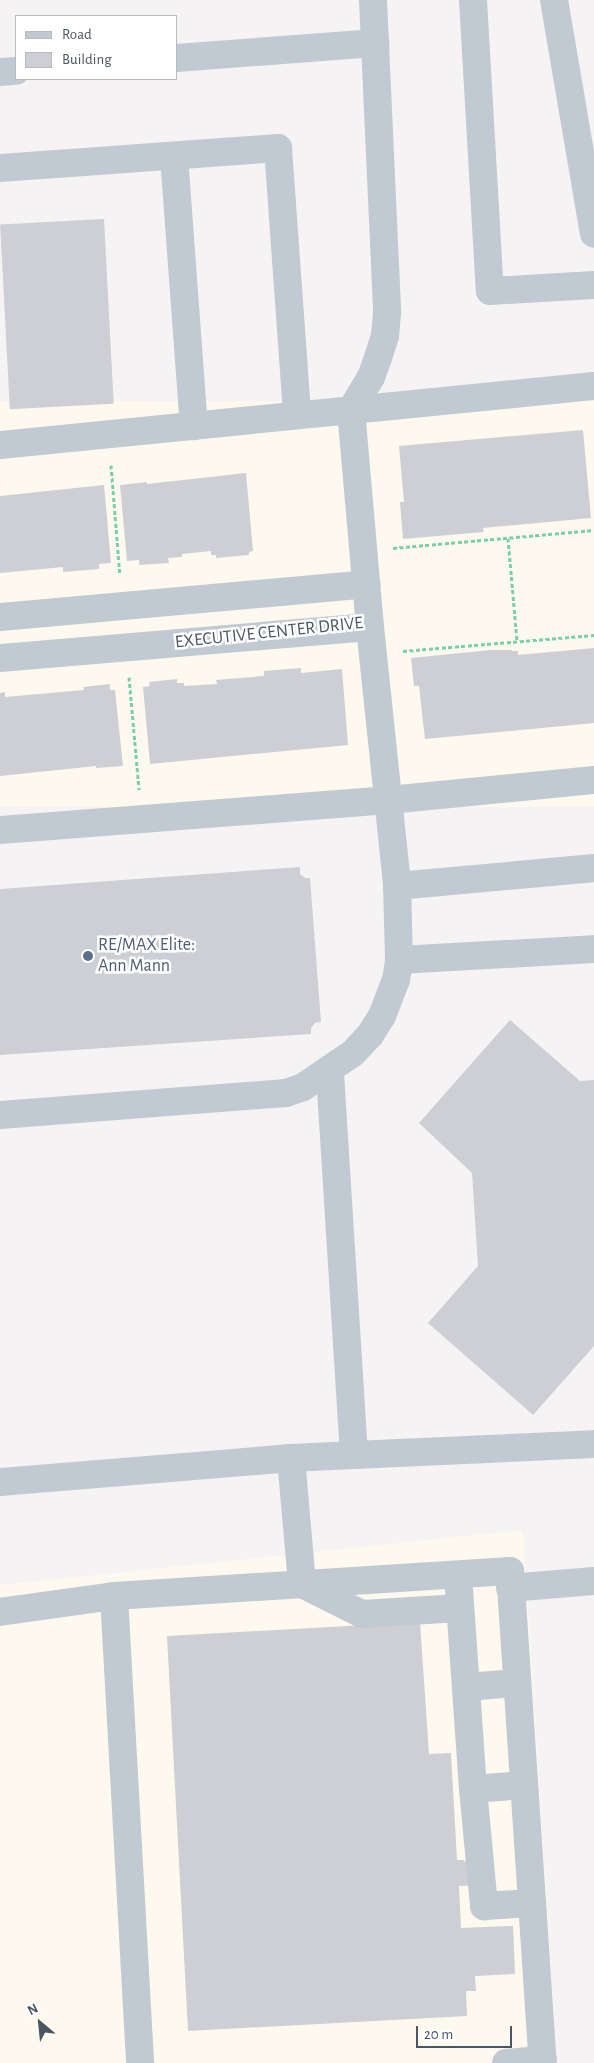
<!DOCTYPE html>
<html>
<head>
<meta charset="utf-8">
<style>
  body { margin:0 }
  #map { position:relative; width:594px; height:2063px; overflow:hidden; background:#f5f3f3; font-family:"Alegreya Sans",sans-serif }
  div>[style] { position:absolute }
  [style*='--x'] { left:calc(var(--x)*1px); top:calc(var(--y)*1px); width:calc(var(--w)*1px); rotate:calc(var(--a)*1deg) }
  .commercial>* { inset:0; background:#fdf9ef; transform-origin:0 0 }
  .building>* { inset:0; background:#cdcfd5; transform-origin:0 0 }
  .path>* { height:3px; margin-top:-1.5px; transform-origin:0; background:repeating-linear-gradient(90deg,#7ad0a6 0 4px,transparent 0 6.5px) }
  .minor>* { height:28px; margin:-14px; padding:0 14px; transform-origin:14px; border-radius:14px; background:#c1cad2 }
  .dots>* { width:14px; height:14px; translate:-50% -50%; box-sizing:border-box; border:2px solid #fff; border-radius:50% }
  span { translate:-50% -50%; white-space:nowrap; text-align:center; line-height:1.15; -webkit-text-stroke:5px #fff; paint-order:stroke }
  .street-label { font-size:18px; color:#4a5661 }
  .service-label { font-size:18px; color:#4e5e75 }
  .left { translate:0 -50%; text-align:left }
  .legend { position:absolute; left:15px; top:15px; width:162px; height:65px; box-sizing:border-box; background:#fff; border:1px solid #b7bbc0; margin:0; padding:6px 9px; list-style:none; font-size:15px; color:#4a5661 }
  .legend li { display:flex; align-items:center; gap:10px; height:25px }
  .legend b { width:25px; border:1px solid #b7bbc0 }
  .north { position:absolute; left:15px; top:1998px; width:50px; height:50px; -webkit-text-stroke:4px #fff; paint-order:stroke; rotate:332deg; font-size:14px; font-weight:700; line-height:20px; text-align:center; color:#4a5661 }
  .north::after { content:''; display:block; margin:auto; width:18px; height:22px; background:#4a5661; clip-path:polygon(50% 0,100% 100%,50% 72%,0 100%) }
  .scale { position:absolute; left:416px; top:2026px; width:96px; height:22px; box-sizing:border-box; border:2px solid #4a5661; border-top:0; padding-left:6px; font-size:15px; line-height:18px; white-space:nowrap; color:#4a5661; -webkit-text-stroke:4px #fff; paint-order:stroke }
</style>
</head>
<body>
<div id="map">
  <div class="commercial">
    <div style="left:594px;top:401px;width:406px;height:597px;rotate:90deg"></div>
    <div style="clip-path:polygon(523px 1530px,557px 2063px,0 2063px,0 1585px)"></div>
  </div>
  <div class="building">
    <div style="left:104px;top:219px;width:185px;height:104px;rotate:87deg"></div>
    <div style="clip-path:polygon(583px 430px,591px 518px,483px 528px,484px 532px,403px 539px,400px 502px,404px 502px,399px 446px)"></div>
    <div style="clip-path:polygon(246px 473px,253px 551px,249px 552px,249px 555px,216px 558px,216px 555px,211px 555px,211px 551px,182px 554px,182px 557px,168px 558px,169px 563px,139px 565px,139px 560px,127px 561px,120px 485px,147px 482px,147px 484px)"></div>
    <div style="clip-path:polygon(104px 485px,111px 563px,99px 564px,99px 569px,63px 572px,63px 567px,0 573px,0 496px)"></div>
    <div style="clip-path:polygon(594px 648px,594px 723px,425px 739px,419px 686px,414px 686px,411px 658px,491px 650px,512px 650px,512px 651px,518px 651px,518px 655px)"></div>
    <div style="clip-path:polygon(301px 668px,301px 673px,342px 669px,348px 745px,150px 764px,143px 687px,150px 686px,149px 682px,177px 679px,177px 683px,184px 683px,184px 686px,217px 684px,216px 680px,264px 676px,264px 671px)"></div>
    <div style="clip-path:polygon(110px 684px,110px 690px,115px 690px,123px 766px,96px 768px,96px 766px,0 776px,0 693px,5px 692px,5px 697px,84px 690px,83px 687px)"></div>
    <div style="clip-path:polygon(300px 867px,300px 874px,305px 878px,310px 878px,321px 1022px,315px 1023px,311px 1028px,311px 1034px,0 1055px,0 889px)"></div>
    <div style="clip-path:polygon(510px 1020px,580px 1081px,594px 1080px,594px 1346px,533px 1415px,428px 1323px,478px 1266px,472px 1173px,419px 1123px)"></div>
    <div style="clip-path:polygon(420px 1622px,429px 1754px,451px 1753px,457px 1860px,463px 1860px,478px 1869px,479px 1885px,459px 1886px,461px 1928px,513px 1926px,515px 1974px,475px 1976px,476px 1991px,466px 1991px,467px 2016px,188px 2031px,167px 1636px)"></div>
  </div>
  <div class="path">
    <div style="--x:111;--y:465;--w:111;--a:85.4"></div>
    <div style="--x:508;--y:538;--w:103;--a:85"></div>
    <div style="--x:393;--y:548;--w:202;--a:-5.1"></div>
    <div style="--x:403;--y:651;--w:192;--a:-4.8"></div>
    <div style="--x:129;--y:677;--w:113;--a:84.9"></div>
  </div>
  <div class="minor">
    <div style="--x:373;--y:0;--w:313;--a:87.4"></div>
    <div style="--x:387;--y:313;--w:23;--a:95"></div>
    <div style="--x:385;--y:336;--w:23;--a:108"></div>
    <div style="--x:378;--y:358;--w:20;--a:110"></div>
    <div style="--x:371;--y:377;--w:39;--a:121"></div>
    <div style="--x:351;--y:410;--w:218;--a:85"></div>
    <div style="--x:370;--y:627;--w:260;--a:84"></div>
    <div style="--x:473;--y:0;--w:291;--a:86.7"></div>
    <div style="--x:490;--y:291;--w:104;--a:-3.3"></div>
    <div style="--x:554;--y:0;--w:237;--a:80.3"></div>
    <div style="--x:176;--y:58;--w:200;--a:-4.3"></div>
    <div style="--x:0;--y:72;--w:16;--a:-4"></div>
    <div style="--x:174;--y:156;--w:271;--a:85.8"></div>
    <div style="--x:0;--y:168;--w:279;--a:-4.1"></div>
    <div style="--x:278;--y:148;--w:268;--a:85.9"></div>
    <div style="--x:0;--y:445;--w:597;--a:-5.67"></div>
    <div style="--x:0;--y:617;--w:368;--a:-5.1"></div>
    <div style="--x:0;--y:658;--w:371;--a:-4.8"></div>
    <div style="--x:0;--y:830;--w:390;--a:-4.4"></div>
    <div style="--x:389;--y:800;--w:206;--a:-5.6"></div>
    <div style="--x:399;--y:960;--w:195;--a:-3.2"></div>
    <div style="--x:0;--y:1115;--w:287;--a:-4.4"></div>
    <div style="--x:286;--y:1093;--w:18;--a:-19"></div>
    <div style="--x:303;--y:1087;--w:60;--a:-34.2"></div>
    <div style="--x:353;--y:1053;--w:25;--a:-47"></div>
    <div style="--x:370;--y:1035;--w:22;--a:-58"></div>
    <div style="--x:382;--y:1016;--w:39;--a:-69"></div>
    <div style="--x:396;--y:980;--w:20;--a:-81"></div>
    <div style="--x:399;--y:960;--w:74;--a:-91.5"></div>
    <div style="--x:397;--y:886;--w:198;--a:-5.2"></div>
    <div style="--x:354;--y:1455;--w:240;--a:-2.6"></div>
    <div style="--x:291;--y:1458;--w:63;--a:-2.7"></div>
    <div style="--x:354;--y:1455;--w:385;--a:-93.6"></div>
    <div style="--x:0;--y:1482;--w:292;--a:-4.7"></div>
    <div style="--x:291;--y:1458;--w:126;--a:85"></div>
    <div style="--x:302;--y:1584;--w:67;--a:26.6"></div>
    <div style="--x:362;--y:1614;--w:98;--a:-3.5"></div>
    <div style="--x:510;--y:1588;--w:84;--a:-4.8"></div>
    <div style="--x:459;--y:1589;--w:200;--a:86"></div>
    <div style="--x:473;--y:1789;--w:118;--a:84.6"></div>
    <div style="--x:484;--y:1906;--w:48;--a:-3.6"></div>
    <div style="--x:114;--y:1596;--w:468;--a:86.8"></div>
    <div style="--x:0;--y:1612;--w:115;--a:-8"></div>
    <div style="--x:114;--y:1596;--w:397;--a:-3.6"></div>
    <div style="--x:510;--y:1571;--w:493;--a:86.2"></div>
    <div style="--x:466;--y:1687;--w:51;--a:-4.5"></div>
    <div style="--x:473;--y:1789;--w:51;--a:-4.5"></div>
    <div style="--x:506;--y:2063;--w:37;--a:-5"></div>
  </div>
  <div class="dots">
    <div style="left:88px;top:956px;background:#5c6f8a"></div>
  </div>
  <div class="street-label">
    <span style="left:269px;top:633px;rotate:-6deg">EXECUTIVE CENTER DRIVE</span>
  </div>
  <div class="service-label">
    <span class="left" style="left:98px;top:956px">RE/MAX Elite:<br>Ann Mann</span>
  </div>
  <ul class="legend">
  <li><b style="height:6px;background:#c1cad2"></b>Road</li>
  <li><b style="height:14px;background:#cdcfd5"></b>Building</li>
  </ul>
  <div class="north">N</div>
  <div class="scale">20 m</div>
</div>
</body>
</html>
